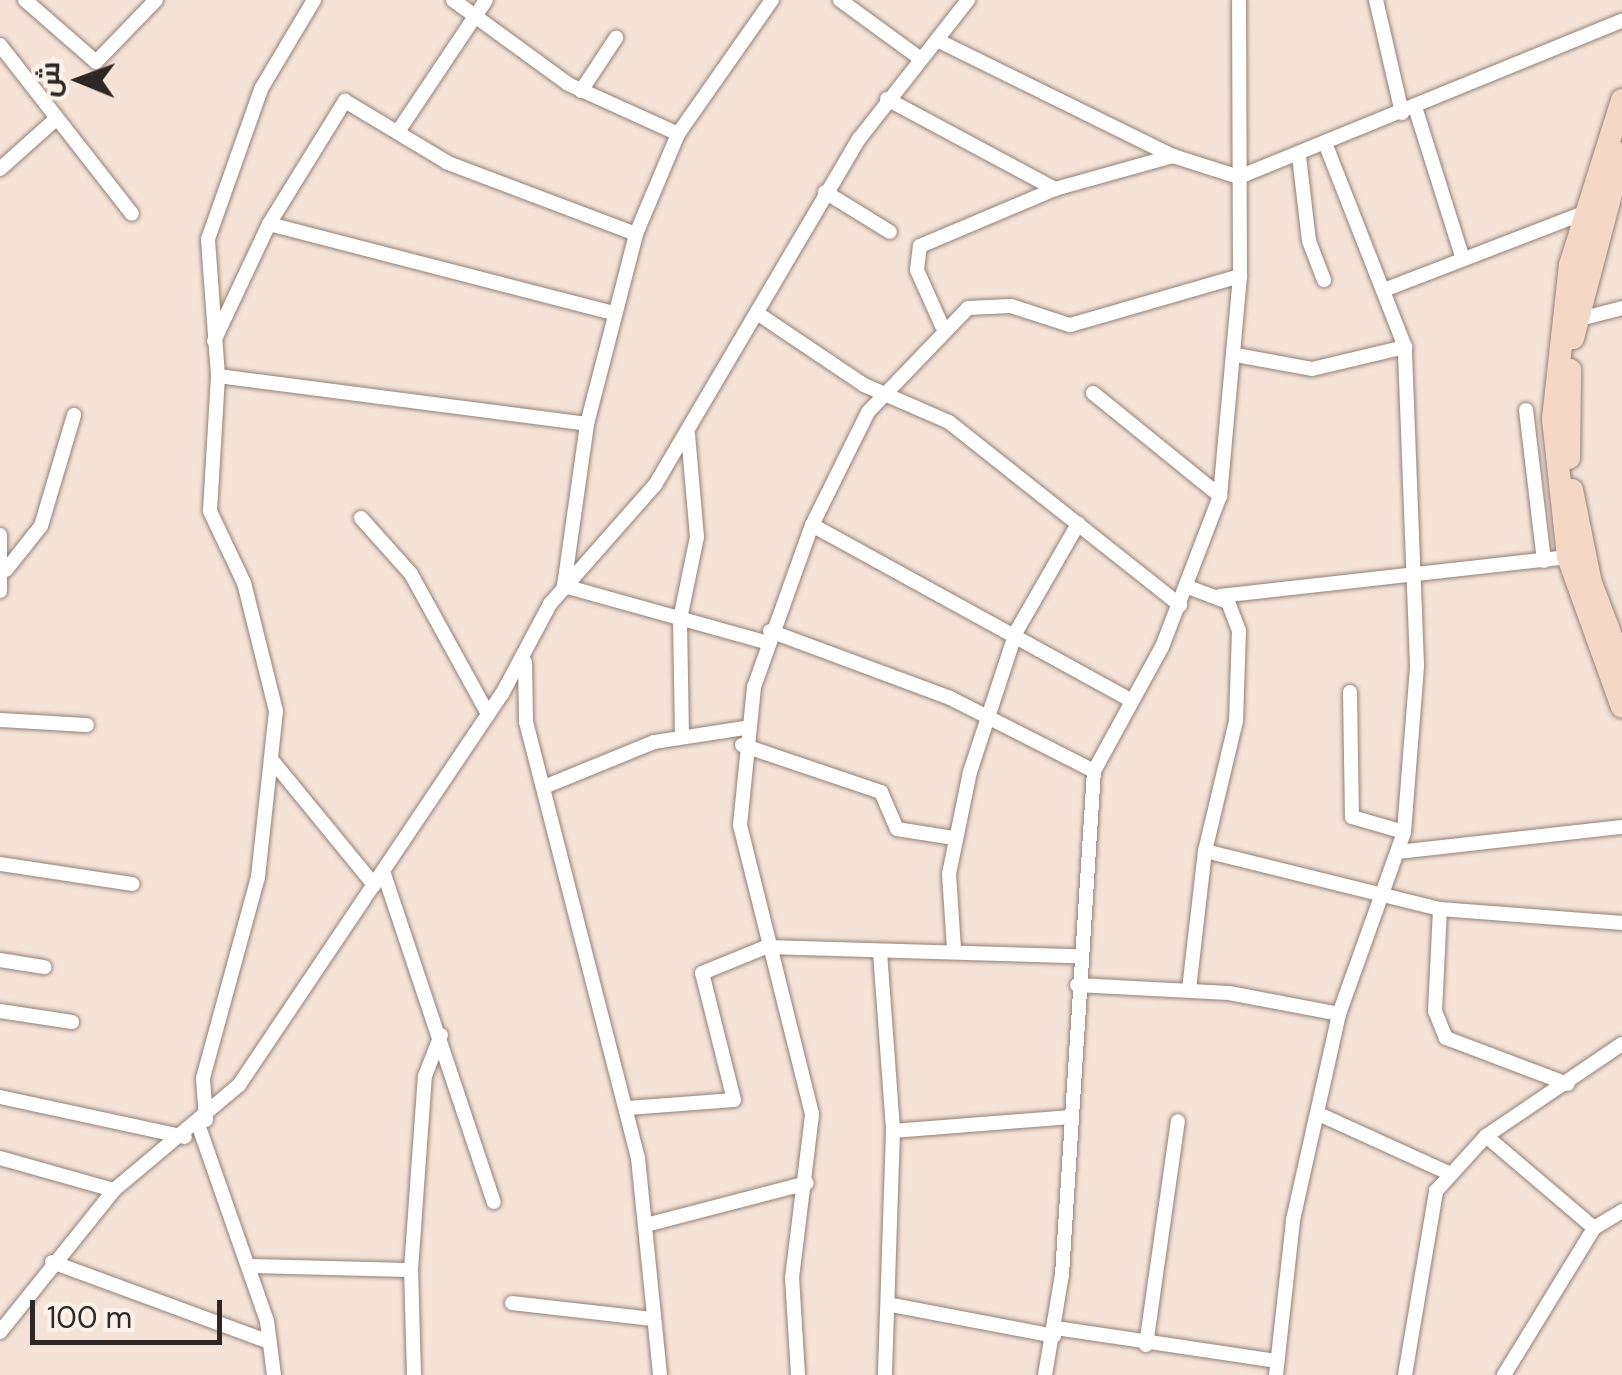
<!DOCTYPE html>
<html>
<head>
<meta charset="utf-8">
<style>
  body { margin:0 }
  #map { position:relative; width:1622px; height:1375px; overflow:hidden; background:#f6e3d8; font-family:"DM Sans",Cairo,sans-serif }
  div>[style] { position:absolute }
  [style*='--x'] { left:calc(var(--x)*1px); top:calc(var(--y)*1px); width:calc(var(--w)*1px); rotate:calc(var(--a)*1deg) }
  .roads { filter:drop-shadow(0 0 2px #928177) drop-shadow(0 0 2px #928177) }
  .street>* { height:14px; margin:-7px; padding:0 7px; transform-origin:7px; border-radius:7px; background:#fff }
  .primary>* { height:22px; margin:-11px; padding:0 11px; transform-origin:11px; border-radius:11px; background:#f5d7c5 }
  span { translate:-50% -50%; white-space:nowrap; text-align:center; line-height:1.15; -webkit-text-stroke:8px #fdf2eb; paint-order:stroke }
  .north { position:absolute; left:30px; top:30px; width:100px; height:100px; -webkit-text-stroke:8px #fdf2eb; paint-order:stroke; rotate:271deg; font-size:28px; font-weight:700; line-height:40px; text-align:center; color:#2e2723 }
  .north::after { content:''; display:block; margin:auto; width:35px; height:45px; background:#2e2723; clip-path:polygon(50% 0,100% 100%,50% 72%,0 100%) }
  .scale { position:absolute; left:30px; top:1300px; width:192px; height:45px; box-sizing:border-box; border:5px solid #2e2723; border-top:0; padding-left:12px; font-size:30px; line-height:35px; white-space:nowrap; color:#2e2723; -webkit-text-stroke:8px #fdf2eb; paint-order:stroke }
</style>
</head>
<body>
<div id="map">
  <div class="roads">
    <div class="street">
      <div style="--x:25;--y:0;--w:94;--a:41.1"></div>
      <div style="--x:96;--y:62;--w:86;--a:-45.9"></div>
      <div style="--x:453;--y:0;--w:142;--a:36.1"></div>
      <div style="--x:568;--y:84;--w:121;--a:24.4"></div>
      <div style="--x:840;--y:0;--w:100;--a:36.1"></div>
      <div style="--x:1376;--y:0;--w:116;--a:77"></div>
      <div style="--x:937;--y:40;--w:263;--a:26.2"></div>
      <div style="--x:1173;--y:156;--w:69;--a:17.7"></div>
      <div style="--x:1239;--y:177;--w:414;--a:-22.2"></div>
      <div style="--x:0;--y:45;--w:214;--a:52"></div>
      <div style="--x:581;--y:91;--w:64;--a:-56.6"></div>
      <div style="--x:887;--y:99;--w:191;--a:28.2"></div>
      <div style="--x:1055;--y:189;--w:123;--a:-15.6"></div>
      <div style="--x:1415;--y:107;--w:156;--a:72.5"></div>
      <div style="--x:399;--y:130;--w:156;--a:-56.2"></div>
      <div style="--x:1299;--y:156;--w:86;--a:83.3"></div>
      <div style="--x:1309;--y:241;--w:42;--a:69"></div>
      <div style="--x:0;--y:169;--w:75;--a:-41.8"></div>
      <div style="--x:825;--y:192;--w:76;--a:31.6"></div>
      <div style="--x:269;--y:224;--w:356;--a:14.5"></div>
      <div style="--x:1384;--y:290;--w:214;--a:-21.1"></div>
      <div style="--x:757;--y:313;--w:129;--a:33.9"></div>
      <div style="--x:864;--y:385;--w:93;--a:23.5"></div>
      <div style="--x:949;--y:422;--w:295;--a:38.4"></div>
      <div style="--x:1576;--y:320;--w:48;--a:-14.6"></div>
      <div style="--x:942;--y:326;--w:61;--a:-114.1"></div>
      <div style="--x:917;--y:270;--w:24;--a:-83"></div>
      <div style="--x:920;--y:246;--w:147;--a:-22.9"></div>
      <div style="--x:214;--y:341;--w:129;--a:-64.8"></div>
      <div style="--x:269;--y:224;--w:145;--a:-58.3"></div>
      <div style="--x:345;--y:101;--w:120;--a:31"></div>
      <div style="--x:448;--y:163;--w:201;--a:20.7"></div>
      <div style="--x:1236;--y:355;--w:77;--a:10.4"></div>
      <div style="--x:1312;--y:369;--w:96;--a:-13.3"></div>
      <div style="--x:218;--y:376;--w:372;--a:7.4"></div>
      <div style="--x:1093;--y:393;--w:164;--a:39"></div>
      <div style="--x:1526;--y:410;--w:152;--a:83.2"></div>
      <div style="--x:361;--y:518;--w:75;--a:48.2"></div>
      <div style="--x:411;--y:574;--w:160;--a:61.2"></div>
      <div style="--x:812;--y:525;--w:361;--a:28.8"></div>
      <div style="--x:0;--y:535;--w:56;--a:90"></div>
      <div style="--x:6;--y:570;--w:56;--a:-51.5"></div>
      <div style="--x:41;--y:526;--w:116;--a:-73.4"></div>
      <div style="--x:1188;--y:587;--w:43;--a:20.6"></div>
      <div style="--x:1228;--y:602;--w:31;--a:69"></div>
      <div style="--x:1239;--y:631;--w:90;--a:91.9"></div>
      <div style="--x:1236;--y:721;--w:134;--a:103.4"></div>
      <div style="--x:1205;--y:851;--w:140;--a:96.6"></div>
      <div style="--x:1220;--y:596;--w:350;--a:-6.4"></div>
      <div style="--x:770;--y:631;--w:192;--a:20.4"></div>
      <div style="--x:950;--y:698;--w:161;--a:26.9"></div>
      <div style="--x:765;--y:642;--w:209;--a:-164.4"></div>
      <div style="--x:564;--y:586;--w:164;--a:-81.9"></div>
      <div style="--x:587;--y:424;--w:196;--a:-75.5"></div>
      <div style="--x:636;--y:234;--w:108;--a:-67.2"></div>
      <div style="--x:678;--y:134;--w:164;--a:-55"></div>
      <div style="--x:525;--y:662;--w:60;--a:89"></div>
      <div style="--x:526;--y:722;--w:450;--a:75.6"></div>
      <div style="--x:638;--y:1158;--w:218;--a:84.2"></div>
      <div style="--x:1350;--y:692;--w:125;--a:89.1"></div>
      <div style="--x:1352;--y:817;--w:54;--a:16.1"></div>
      <div style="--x:0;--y:720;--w:87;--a:3.3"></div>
      <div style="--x:682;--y:735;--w:116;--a:-91"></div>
      <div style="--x:680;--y:619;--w:84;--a:-78.3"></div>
      <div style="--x:697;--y:537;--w:103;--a:-95"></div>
      <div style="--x:742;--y:745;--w:147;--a:18.7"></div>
      <div style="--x:881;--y:792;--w:40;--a:66.6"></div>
      <div style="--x:897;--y:829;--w:58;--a:9"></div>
      <div style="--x:271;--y:759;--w:163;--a:50.7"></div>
      <div style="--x:544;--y:787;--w:119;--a:-22.2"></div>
      <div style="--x:654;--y:742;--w:91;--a:-8.8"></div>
      <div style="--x:1205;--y:851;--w:242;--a:13.9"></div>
      <div style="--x:1440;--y:909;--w:183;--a:4.4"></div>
      <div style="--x:1398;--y:852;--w:225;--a:-6.4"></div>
      <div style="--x:0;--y:864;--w:134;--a:8.6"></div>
      <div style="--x:383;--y:871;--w:349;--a:71.5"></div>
      <div style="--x:1440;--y:909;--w:102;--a:92.8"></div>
      <div style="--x:1435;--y:1011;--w:29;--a:68"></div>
      <div style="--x:1446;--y:1038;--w:130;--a:20.7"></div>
      <div style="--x:954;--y:949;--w:75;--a:-93.8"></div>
      <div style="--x:949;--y:874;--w:104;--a:-78.4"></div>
      <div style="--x:970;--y:772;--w:147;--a:-71.8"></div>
      <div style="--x:1016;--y:632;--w:125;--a:-60.1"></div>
      <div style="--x:880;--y:952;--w:179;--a:85.8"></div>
      <div style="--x:893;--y:1131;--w:244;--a:91.9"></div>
      <div style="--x:0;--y:960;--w:45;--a:9"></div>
      <div style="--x:1077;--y:985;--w:152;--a:3"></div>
      <div style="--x:1229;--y:993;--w:112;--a:10.8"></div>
      <div style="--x:0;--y:1011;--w:73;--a:8.7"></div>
      <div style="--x:0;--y:1097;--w:189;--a:12.2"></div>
      <div style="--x:628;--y:1108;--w:106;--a:-4.3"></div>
      <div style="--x:734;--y:1100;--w:131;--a:-104.1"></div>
      <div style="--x:702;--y:973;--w:69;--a:-22.1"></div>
      <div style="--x:766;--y:947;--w:312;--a:1.7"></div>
      <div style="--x:1321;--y:1115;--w:140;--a:24.5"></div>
      <div style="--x:206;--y:1120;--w:42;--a:-94.1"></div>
      <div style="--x:203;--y:1078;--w:208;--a:-74.7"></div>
      <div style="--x:258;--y:877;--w:167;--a:-83.8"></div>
      <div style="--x:276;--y:711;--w:132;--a:-104"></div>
      <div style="--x:244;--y:583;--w:80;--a:-115.3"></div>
      <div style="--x:210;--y:511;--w:135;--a:-86.6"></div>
      <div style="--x:218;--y:376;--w:137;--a:-94.2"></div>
      <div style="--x:208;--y:239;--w:159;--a:-70.5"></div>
      <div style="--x:261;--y:89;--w:104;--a:-59.2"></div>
      <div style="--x:199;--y:1127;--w:206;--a:70.7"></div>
      <div style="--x:267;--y:1321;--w:54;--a:82.6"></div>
      <div style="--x:893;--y:1131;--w:178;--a:-4.5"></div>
      <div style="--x:1486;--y:1136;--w:142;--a:40.4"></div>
      <div style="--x:0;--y:1158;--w:118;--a:15.7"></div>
      <div style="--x:646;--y:1225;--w:166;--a:-14.6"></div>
      <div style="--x:52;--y:1262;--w:232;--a:20.2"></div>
      <div style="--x:249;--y:1266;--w:162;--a:1.4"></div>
      <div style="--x:512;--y:1303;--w:141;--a:6.5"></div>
      <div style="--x:892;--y:1305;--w:165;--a:10.8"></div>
      <div style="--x:1056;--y:1328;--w:224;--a:8.5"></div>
      <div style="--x:0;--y:1332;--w:182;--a:-51.2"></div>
      <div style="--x:114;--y:1190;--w:163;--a:-40"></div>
      <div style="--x:239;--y:1085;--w:471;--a:-56.1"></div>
      <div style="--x:502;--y:694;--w:102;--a:-61.9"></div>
      <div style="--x:550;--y:604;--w:159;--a:-48.6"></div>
      <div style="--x:655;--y:485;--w:402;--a:-59.5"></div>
      <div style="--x:859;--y:139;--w:177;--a:-51.9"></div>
      <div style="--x:1146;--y:1345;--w:226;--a:-81.9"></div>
      <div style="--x:414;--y:1375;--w:105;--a:-91.6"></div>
      <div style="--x:411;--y:1270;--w:195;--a:-85.9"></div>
      <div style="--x:425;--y:1076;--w:44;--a:-68.7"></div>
      <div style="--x:798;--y:1375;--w:97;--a:-93.5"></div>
      <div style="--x:792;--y:1278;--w:165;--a:-83"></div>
      <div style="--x:812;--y:1114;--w:298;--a:-104"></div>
      <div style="--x:740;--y:825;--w:139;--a:-84.2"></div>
      <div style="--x:754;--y:687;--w:172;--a:-70.3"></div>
      <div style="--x:812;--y:525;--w:126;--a:-63.6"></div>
      <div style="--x:868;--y:412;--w:144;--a:-46.1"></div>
      <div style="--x:968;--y:308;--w:43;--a:-2.7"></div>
      <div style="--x:1011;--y:306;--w:62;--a:17.9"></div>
      <div style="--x:1070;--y:325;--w:177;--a:-16.1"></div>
      <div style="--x:1045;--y:1375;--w:101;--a:-80.4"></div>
      <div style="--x:1062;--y:1275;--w:505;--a:-86.37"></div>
      <div style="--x:1094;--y:771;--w:141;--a:-61.3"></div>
      <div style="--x:1162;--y:647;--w:162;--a:-69"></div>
      <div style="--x:1220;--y:496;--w:221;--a:-84.8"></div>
      <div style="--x:1240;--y:276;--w:276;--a:-90.2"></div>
      <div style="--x:1276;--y:1375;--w:156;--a:-83.7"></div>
      <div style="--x:1293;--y:1220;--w:211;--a:-77.4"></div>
      <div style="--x:1339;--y:1014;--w:193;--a:-70.3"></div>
      <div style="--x:1404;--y:832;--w:168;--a:-85.5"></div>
      <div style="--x:1417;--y:665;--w:318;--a:-92.2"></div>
      <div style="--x:1405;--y:347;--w:217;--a:-111.4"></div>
      <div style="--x:1405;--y:1375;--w:187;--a:-80.4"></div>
      <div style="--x:1436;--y:1191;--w:74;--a:-47.7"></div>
      <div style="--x:1486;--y:1136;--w:164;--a:-34.1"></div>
      <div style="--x:1504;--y:1375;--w:172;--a:-58.5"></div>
      <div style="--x:1594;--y:1228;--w:33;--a:-31"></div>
    </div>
    <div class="primary">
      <div style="--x:1622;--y:100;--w:173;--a:107.5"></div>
      <div style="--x:1570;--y:265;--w:155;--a:96.3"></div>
      <div style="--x:1553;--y:419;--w:139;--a:83.8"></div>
      <div style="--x:1568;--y:557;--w:159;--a:70.2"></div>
      <div style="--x:1573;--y:338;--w:191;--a:-75.2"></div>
      <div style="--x:1569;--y:458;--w:88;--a:-89.3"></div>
      <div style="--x:1572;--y:490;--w:95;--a:78.5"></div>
      <div style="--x:1591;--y:583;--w:87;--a:69.1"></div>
    </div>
  </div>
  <div class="north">ش</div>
  <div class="scale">100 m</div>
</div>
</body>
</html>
